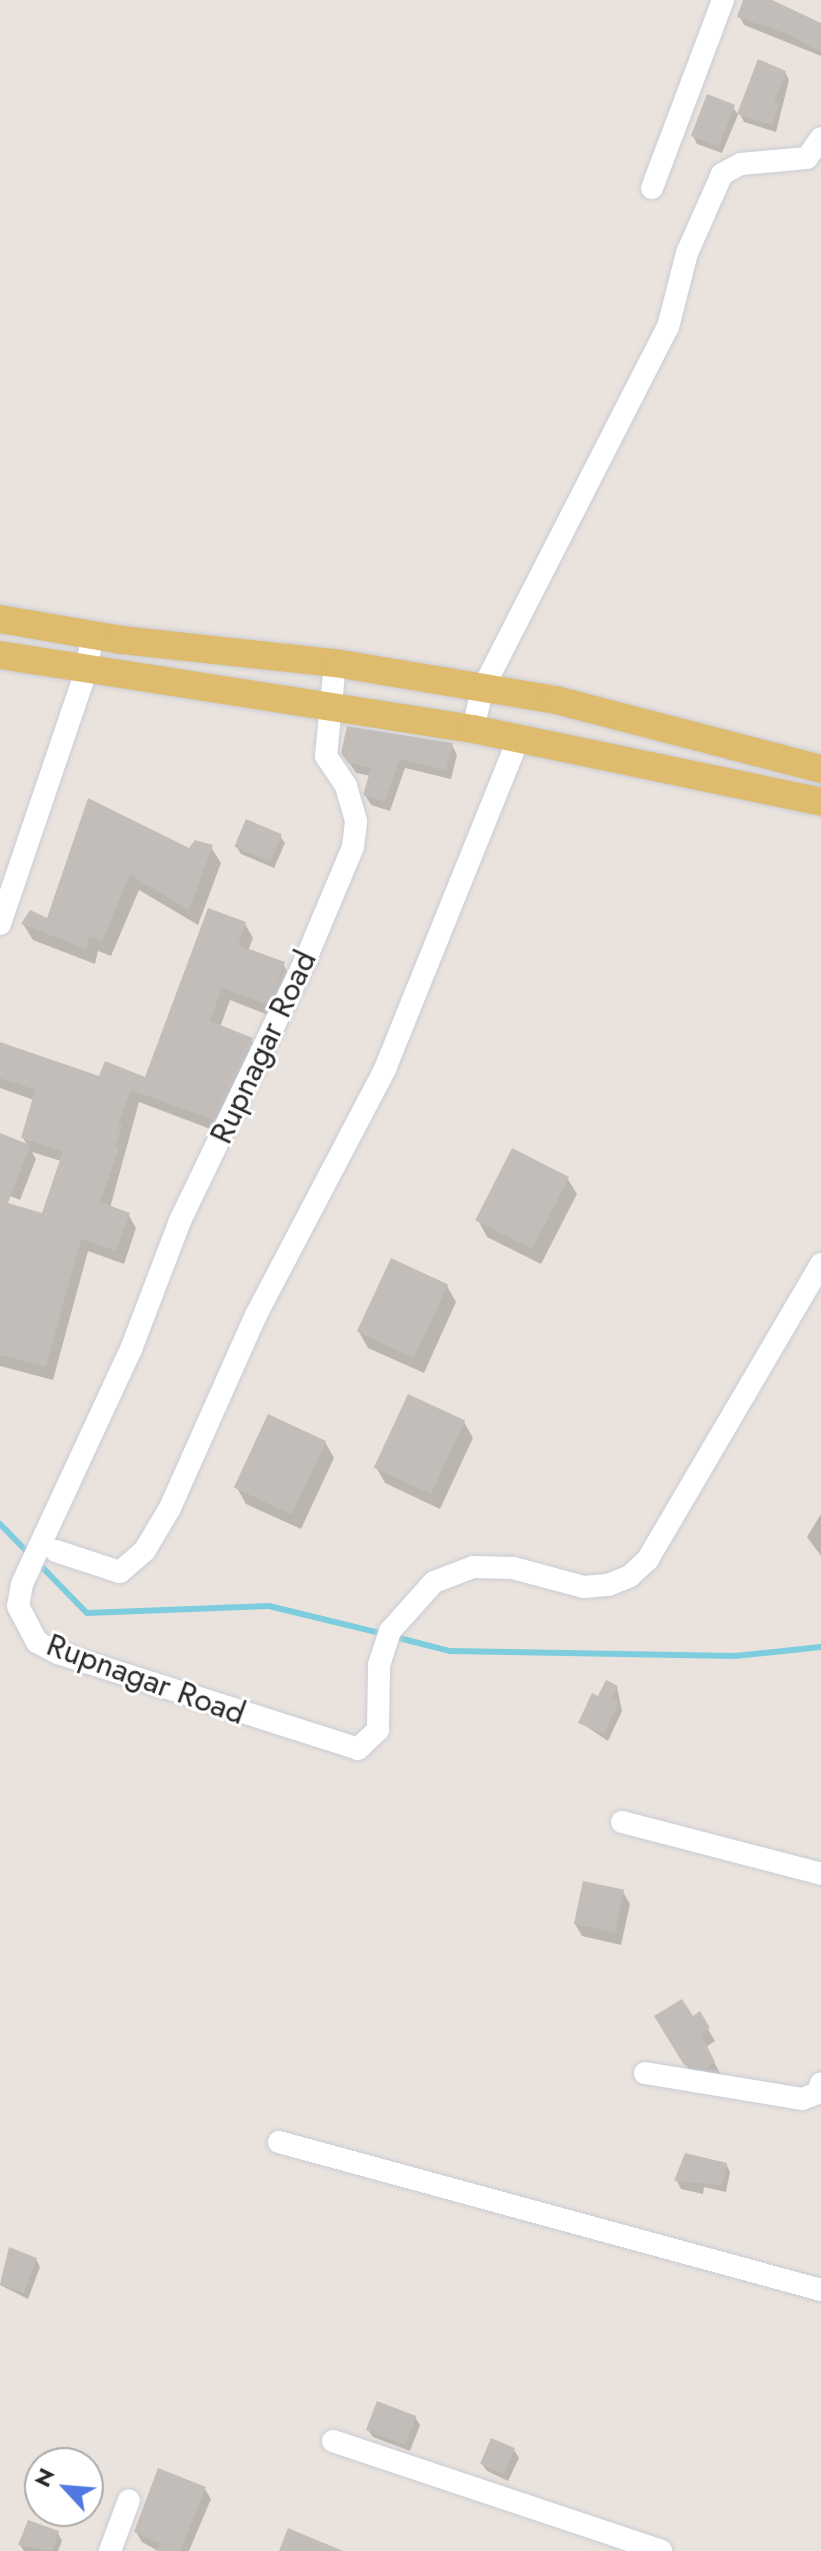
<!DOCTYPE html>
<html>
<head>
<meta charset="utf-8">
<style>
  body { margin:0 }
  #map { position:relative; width:821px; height:2551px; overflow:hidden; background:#eae3dd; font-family:Jost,sans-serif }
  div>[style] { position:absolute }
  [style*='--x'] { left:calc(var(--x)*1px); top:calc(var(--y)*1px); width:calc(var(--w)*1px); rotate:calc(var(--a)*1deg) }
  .shadow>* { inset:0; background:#0003 }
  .stream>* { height:6px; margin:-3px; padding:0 3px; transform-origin:3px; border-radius:3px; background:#7dcddf }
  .building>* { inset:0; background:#c2bdb9; transform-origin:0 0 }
  .roads { filter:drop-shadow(0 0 2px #c9ccd5) drop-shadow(0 0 2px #c9ccd5) }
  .minor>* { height:22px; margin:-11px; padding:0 11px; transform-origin:11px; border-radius:11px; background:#fff }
  .major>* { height:28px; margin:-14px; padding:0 14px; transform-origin:14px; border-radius:14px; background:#dfbb6d }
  span { translate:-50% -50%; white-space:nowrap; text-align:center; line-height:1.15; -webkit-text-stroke:6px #fff; paint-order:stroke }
  .street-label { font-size:32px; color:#292929 }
  .north { position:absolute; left:24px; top:2447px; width:80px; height:80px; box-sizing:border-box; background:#fff; border:2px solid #a9a9a9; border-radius:50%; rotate:296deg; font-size:22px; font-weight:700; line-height:32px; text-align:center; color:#292929 }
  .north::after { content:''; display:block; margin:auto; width:28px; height:36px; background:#5178e3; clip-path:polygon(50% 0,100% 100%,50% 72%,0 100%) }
</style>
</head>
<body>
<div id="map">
  <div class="shadow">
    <div style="clip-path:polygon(745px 0,761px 0,821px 25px,821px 56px,744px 25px,740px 17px)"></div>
    <div style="clip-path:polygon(785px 72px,789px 80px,776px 132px,744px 122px,740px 114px)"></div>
    <div style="clip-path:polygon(733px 107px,738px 115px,722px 153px,697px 144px,693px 136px)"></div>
    <div style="clip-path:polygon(452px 745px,457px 755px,451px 779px,405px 768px,390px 811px,371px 805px,365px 795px,371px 776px,356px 773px,343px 753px)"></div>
    <div style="clip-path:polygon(89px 800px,190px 850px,211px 847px,221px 863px,198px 925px,139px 890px,111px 956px,98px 951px,95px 964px,33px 940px,23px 924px,48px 921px)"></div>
    <div style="clip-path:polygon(280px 836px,285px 843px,274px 868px,241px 854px,236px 846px)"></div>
    <div style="clip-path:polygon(245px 924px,253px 938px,248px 951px,283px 964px,291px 978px,276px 1018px,230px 1000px,220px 1027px,251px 1039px,259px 1053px,221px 1133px,139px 1102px,110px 1208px,128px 1214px,136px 1228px,124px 1264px,88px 1251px,53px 1380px,0 1366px,0 1208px,44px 1215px,61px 1161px,32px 1152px,36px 1159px,20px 1200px,0 1192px,0 1135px,28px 1146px,23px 1138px,34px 1100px,0 1088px,0 1044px,100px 1079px,146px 1080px)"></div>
    <div style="clip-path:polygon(567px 1178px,577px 1194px,541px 1264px,487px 1237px,478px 1220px)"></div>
    <div style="clip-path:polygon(447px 1286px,456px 1302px,424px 1373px,368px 1348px,359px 1332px)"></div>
    <div style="clip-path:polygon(464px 1422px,473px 1438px,440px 1509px,385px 1483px,376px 1467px)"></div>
    <div style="clip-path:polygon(325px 1442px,334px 1458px,301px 1529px,246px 1504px,237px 1488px)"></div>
    <div style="clip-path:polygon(821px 1514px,821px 1556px,807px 1537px)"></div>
    <div style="clip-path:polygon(617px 1687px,622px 1711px,608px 1741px,581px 1723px,599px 1698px)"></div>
    <div style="clip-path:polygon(623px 1892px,630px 1904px,621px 1945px,582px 1936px,575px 1924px)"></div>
    <div style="clip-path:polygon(699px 2014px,715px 2041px,706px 2047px,721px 2075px,693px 2077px,657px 2017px,692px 2018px)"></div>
    <div style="clip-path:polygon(726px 2164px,730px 2172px,726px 2192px,704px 2187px,703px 2194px,681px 2189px,677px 2181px)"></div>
    <div style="clip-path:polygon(10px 2250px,36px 2259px,40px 2267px,28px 2299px,0 2285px)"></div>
    <div style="clip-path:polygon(415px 2417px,420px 2425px,410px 2451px,373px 2437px,368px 2430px)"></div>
    <div style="clip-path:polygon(514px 2450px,519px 2458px,508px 2481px,487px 2471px,482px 2464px)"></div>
    <div style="clip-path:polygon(205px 2489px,211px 2499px,189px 2551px,158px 2551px,142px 2542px,136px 2532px)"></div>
    <div style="clip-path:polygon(58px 2533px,62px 2541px,58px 2551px,24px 2551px,20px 2545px)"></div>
  </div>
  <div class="stream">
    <div style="--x:0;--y:1524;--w:124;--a:45.7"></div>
    <div style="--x:87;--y:1613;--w:182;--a:-2.2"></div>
    <div style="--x:269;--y:1606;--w:118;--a:13.7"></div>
    <div style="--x:395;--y:1637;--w:57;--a:14.3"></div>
    <div style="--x:450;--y:1651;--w:285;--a:1"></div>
    <div style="--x:735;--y:1656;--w:86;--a:-6"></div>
  </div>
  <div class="building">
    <div style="clip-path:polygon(743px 0,772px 0,821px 23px,821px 52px,785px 33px,737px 17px)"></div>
    <div style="clip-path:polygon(758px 59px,786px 71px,774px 103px,779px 104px,772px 125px,737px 114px)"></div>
    <div style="left:707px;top:94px;width:30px;height:45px;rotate:21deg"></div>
    <div style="clip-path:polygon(347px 726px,453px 743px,446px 770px,400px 759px,385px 802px,363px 795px,371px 768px,348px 763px,341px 753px)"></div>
    <div style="clip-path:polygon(88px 798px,189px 848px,195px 840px,213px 845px,189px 910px,130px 875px,102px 941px,89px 936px,86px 949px,21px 924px,30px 910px,47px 918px)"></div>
    <div style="left:246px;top:819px;width:39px;height:30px;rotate:23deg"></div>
    <div style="clip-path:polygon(208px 908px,246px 922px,238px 945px,285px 962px,272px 998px,268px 1005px,222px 988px,210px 1021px,253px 1038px,213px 1120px,131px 1090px,118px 1124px,122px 1125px,115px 1146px,119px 1148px,100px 1202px,130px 1213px,116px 1251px,81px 1239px,46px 1367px,0 1355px,0 1133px,30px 1145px,8px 1203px,42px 1213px,63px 1151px,21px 1138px,35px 1090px,0 1078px,0 1042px,99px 1076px,105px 1061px,145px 1077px)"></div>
    <div style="left:512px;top:1148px;width:64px;height:81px;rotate:27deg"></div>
    <div style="left:391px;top:1258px;width:63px;height:81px;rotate:25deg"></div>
    <div style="left:408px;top:1394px;width:63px;height:81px;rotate:25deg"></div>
    <div style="left:268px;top:1414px;width:64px;height:81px;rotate:25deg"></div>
    <div style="clip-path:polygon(606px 1680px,618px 1686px,612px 1699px,619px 1702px,604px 1734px,578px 1723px,592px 1693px,598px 1696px)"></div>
    <div style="left:583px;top:1881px;width:42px;height:44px;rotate:12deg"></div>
    <div style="clip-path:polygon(682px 1999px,693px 2016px,700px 2011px,710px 2028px,701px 2034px,715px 2062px,705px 2069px,684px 2065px,654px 2016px)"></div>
    <div style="clip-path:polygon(685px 2153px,727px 2163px,722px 2185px,674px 2181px)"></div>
    <div style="clip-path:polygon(9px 2247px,37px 2258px,24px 2293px,0 2284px)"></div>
    <div style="left:377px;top:2401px;width:42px;height:31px;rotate:21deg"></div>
    <div style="left:491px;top:2438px;width:26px;height:28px;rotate:23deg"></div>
    <div style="clip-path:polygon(158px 2468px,206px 2487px,180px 2551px,156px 2551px,160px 2543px,134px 2532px)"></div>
    <div style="clip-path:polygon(28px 2520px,59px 2531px,52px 2551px,18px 2545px)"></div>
    <div style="clip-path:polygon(288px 2528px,343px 2551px,279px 2551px)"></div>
  </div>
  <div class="roads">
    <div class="minor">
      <div style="--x:652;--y:188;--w:201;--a:-69.3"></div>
      <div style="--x:335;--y:663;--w:93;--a:95.5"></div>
      <div style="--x:326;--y:756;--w:36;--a:56"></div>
      <div style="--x:346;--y:786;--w:37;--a:74"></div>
      <div style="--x:356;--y:822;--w:25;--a:97"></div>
      <div style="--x:353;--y:847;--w:121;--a:112.8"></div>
      <div style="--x:306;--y:959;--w:291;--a:115.7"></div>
      <div style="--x:180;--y:1221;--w:135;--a:110.9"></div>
      <div style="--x:132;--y:1347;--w:261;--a:114.9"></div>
      <div style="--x:22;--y:1584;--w:22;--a:100"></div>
      <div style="--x:18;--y:1606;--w:41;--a:62.2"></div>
      <div style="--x:37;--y:1642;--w:24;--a:28"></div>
      <div style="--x:58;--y:1653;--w:315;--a:17.7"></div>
      <div style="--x:358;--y:1749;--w:28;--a:-44"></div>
      <div style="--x:378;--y:1730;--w:65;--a:-89.1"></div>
      <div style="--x:379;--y:1665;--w:36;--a:-72"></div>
      <div style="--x:390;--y:1631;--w:66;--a:-48.1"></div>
      <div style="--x:434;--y:1582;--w:42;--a:-21"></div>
      <div style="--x:473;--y:1567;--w:40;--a:1.4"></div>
      <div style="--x:513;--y:1568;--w:73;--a:15"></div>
      <div style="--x:584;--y:1587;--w:24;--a:-5"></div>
      <div style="--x:608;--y:1585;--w:24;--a:-22"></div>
      <div style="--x:630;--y:1576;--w:25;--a:-43"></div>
      <div style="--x:648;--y:1559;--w:342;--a:-59.6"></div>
      <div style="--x:473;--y:729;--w:40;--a:-77"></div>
      <div style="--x:482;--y:690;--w:408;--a:-62.9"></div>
      <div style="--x:668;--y:327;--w:76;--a:-75.6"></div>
      <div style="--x:687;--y:253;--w:86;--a:-66.1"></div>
      <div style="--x:722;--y:174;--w:21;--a:-28"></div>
      <div style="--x:741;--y:164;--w:66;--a:-5.2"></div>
      <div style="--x:807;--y:158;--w:24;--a:-55"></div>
      <div style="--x:0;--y:924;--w:270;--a:-71.2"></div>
      <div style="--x:87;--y:668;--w:33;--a:-81"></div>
      <div style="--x:56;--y:1551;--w:67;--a:18.2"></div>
      <div style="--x:120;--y:1572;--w:33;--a:-41"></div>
      <div style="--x:145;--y:1550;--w:49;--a:-59.2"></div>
      <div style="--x:170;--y:1508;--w:211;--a:-66"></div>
      <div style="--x:256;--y:1315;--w:278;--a:-62.3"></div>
      <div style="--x:385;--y:1069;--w:357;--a:-68"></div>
      <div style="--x:622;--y:1822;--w:206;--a:14.6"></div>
      <div style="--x:645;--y:2073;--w:159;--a:9.4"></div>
      <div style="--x:802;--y:2099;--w:17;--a:-21"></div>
      <div style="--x:818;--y:2093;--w:10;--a:-73"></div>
      <div style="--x:279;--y:2142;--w:562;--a:15.27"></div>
      <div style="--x:333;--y:2441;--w:346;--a:18.5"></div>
      <div style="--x:110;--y:2551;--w:54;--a:-69.6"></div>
    </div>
    <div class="major">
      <div style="--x:0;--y:619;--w:124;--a:9.8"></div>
      <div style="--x:122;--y:640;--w:214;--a:6.2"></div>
      <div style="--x:335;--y:663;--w:224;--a:9.5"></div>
      <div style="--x:556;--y:700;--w:274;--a:14.6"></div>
      <div style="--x:0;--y:655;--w:479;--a:8.9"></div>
      <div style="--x:473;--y:729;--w:356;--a:11.8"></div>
    </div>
  </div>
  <div class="street-label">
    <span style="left:263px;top:1047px;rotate:-65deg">Rupnagar Road</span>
    <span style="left:146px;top:1679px;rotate:20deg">Rupnagar Road</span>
  </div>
  <div class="north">N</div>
</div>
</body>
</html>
